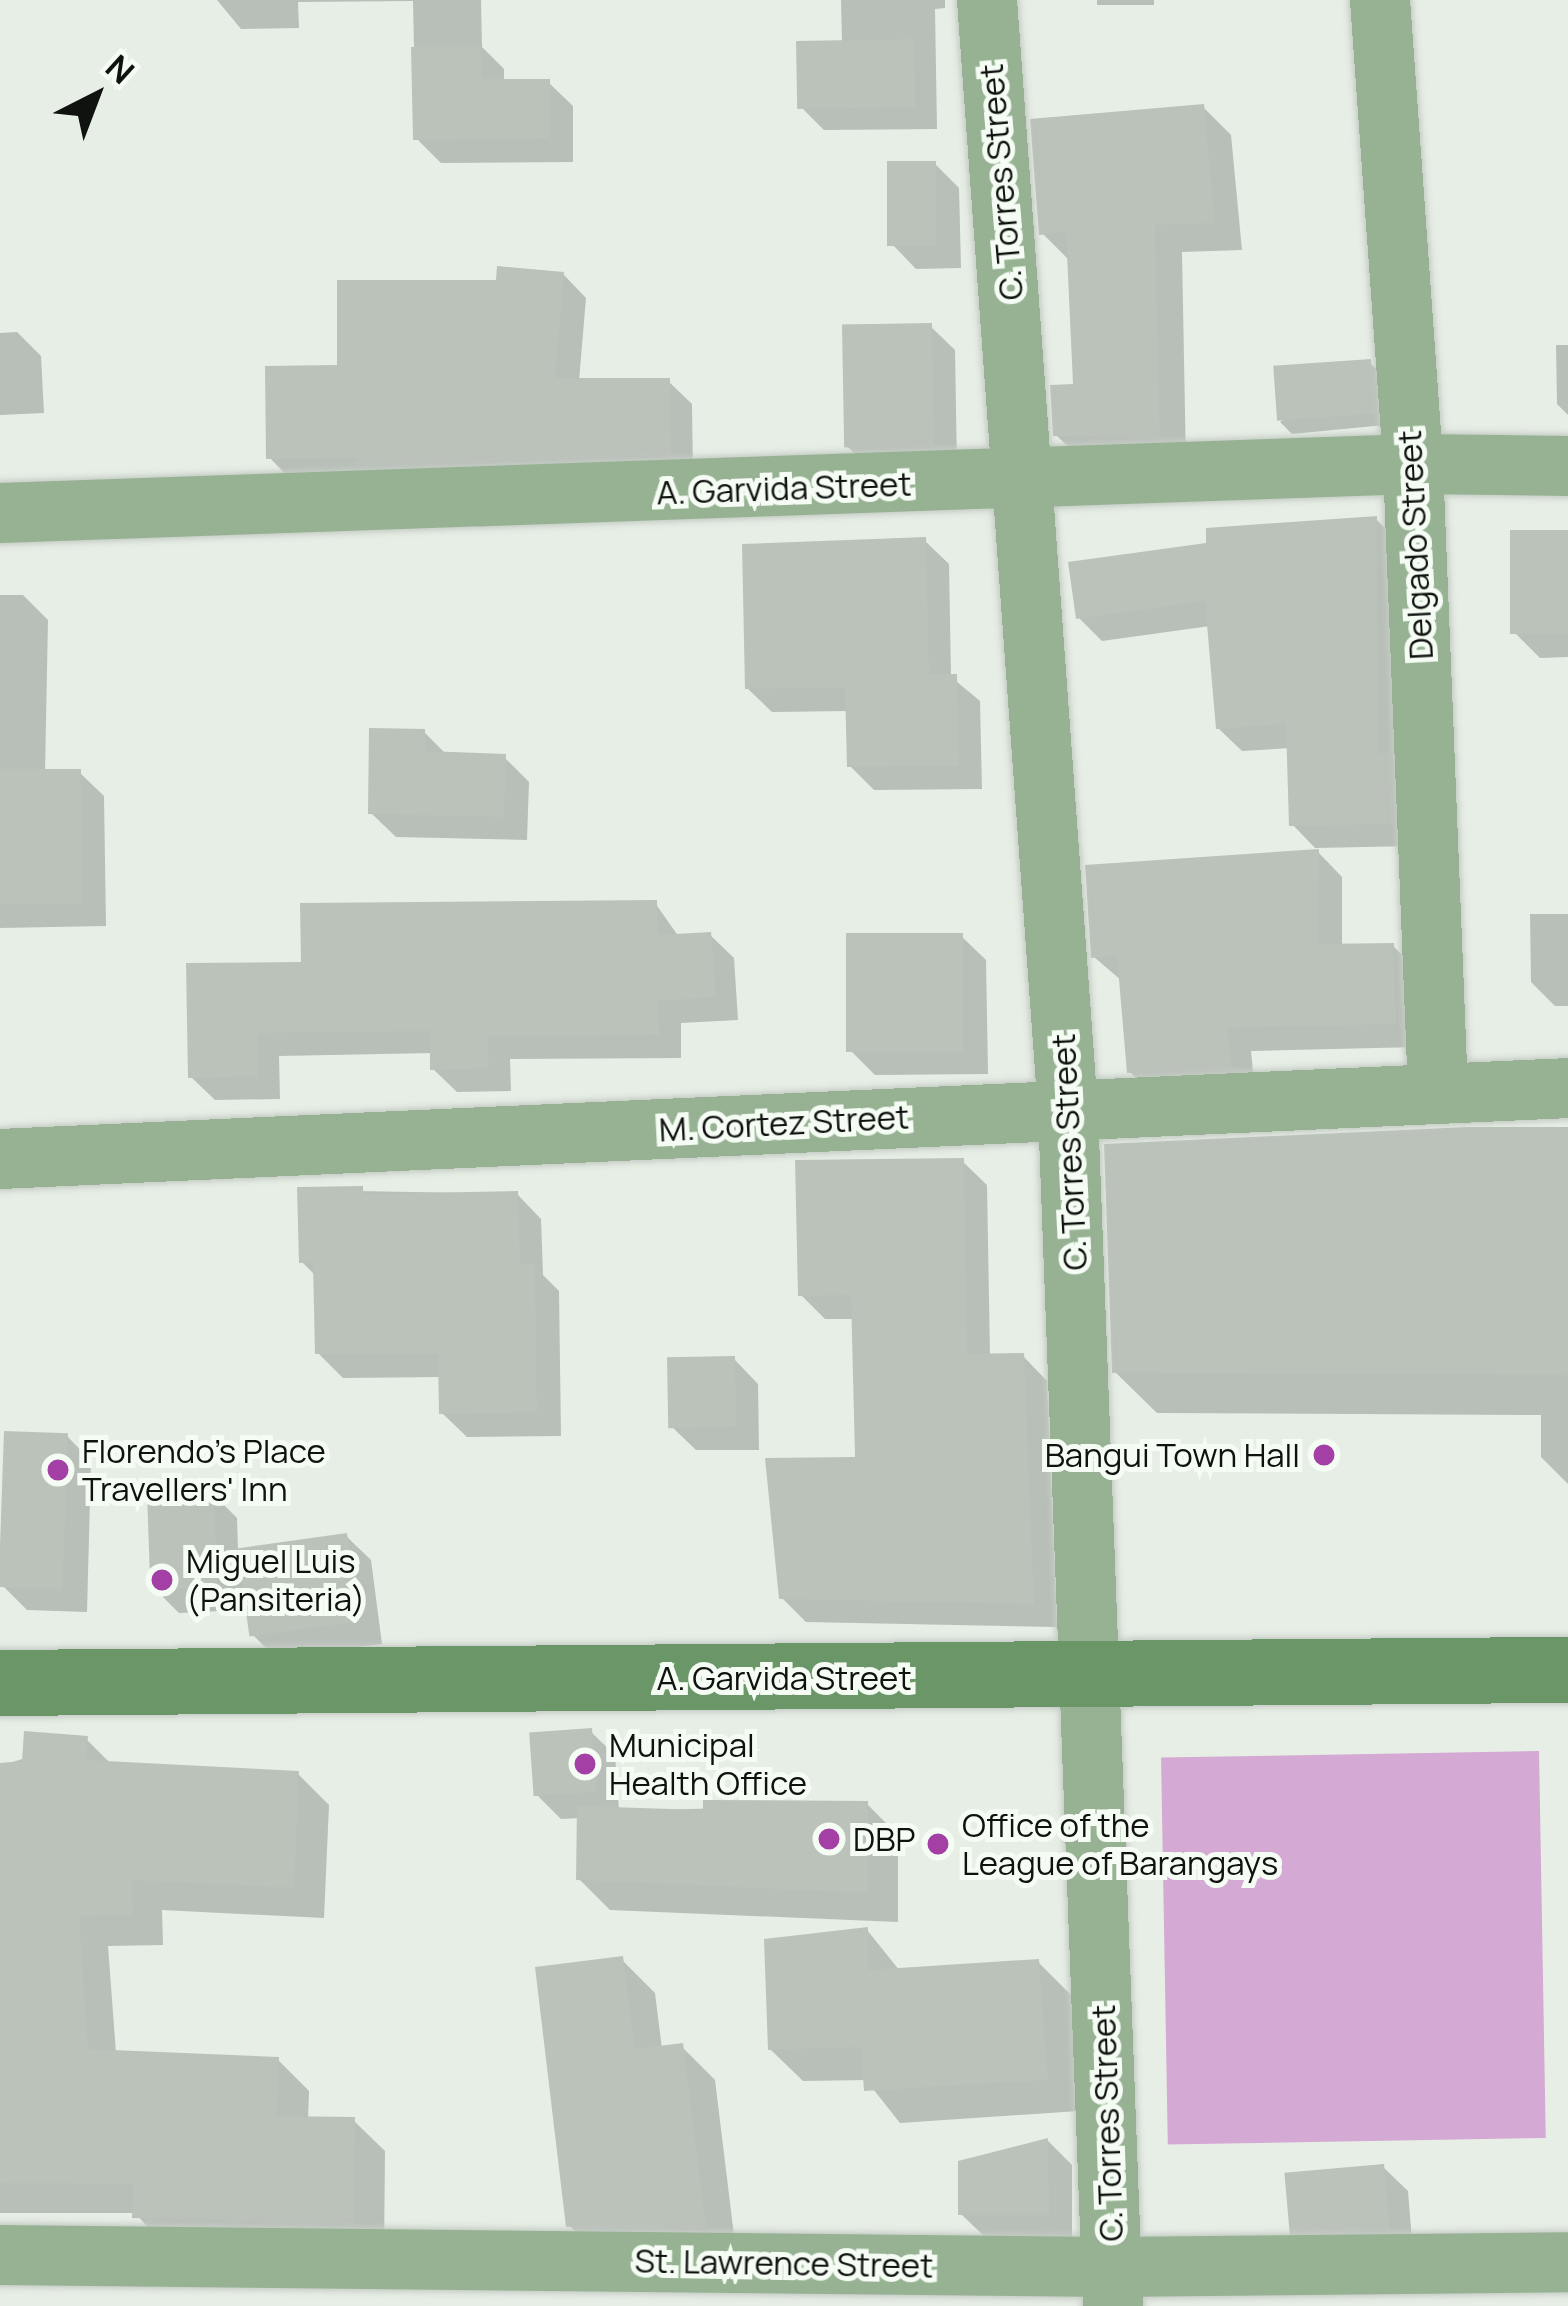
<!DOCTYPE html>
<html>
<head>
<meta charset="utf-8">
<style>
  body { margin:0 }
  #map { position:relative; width:1568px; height:2306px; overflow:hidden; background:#e7eee6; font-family:Manrope,sans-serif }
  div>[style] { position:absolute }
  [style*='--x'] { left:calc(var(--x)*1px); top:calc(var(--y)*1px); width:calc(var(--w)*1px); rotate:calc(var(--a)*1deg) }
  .green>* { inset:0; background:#d4a9d3; transform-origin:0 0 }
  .shadow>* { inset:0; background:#0003; transform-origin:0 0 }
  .building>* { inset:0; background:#bbc2ba; transform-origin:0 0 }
  .roads { filter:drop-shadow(0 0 3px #c4cbc4) drop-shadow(0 0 3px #c4cbc4) }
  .minor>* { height:60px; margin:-30px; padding:0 30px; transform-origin:30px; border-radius:30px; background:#96b293 }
  .secondary>* { height:66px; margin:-33px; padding:0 33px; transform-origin:33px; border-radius:33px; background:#6b9668 }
  .dots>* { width:33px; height:33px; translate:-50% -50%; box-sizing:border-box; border:6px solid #f4fcf3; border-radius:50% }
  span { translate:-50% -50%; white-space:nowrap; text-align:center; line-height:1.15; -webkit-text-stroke:10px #f4fcf3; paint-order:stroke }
  .street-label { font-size:33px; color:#0f120f }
  .poi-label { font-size:33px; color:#0f120f }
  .left { translate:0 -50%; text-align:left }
  .right { translate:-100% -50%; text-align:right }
  .north { position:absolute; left:36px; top:36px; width:120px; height:120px; -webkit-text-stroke:9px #f4fcf3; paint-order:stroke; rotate:42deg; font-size:33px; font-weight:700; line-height:48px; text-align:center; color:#0f120f }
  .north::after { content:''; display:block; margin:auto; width:42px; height:54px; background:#0f120f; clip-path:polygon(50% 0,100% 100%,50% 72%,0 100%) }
</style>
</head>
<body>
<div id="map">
  <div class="green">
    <div style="left:1539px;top:1751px;width:387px;height:378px;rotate:89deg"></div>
  </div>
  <div class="shadow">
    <div style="clip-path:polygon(217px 0,481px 0,482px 47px,504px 69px,504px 82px,548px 82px,573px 106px,573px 162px,441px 163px,416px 138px,413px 1px,298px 2px,299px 28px,241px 29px)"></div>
    <div style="clip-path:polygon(841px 0,945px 0,945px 8px,935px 9px,937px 129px,824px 130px,800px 106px,842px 42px)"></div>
    <div style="left:1097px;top:0;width:57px;height:5px"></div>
    <div style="clip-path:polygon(1203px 107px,1231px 135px,1242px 250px,1182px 252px,1186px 465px,1085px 463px,1056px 435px,1076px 387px,1071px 262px,1042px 233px)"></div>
    <div style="clip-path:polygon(935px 164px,959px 188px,961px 268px,916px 269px,892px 244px)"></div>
    <div style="clip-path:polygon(563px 274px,586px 298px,579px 381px,668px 381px,692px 404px,693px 477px,292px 481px,269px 457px,340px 368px)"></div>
    <div style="clip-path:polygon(930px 326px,955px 350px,957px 469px,871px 470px,847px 446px)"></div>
    <div style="clip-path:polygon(17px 332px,41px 356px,44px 413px,0 415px,0 333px)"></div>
    <div style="clip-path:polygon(1556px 345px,1568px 345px,1568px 415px,1557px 404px)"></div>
    <div style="clip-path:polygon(1370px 363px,1382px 374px,1385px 425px,1292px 434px,1280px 422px)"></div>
    <div style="clip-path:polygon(1376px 519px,1399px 542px,1415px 846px,1315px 848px,1292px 824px,1290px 748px,1242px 751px,1218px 728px,1210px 626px,1102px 641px,1079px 618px)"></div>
    <div style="clip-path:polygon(1568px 534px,1568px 657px,1540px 658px,1516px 634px)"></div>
    <div style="clip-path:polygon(924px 540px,949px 564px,951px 677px,980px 701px,982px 789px,874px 790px,850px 766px,849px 711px,772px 712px,747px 688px)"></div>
    <div style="clip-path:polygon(0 595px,23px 595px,48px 620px,45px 772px,79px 772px,104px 796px,106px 926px,0 928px)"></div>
    <div style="clip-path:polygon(424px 732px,447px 755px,504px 757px,529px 782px,527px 840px,396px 837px,371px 813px)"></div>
    <div style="clip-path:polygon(1318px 852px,1342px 877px,1342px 946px,1393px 946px,1418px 970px,1419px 1047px,1251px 1051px,1255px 1092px,1154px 1096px,1130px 1072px,1122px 981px,1094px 957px)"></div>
    <div style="clip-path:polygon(655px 903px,679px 937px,710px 935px,734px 958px,738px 1020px,681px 1023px,681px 1058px,510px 1059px,511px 1091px,457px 1092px,433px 1069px,433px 1053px,279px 1056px,280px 1099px,215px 1100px,191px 1077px,304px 965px)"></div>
    <div style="clip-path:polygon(1530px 914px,1568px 914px,1568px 1006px,1555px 1006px,1531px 982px)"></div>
    <div style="clip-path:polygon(961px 936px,986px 960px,988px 1074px,875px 1075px,851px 1051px)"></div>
    <div style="clip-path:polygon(1568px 1133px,1568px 1484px,1541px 1457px,1541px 1415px,1157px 1413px,1115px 1372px)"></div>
    <div style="clip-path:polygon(962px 1161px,987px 1185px,990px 1356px,1023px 1356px,1047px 1381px,1057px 1627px,806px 1622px,782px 1598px,858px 1460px,854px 1319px,825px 1319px,801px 1295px)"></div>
    <div style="clip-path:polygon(300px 1190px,517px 1194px,541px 1219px,543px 1275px,559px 1291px,561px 1436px,467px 1437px,442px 1413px,442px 1377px,343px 1378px,318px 1353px,317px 1277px,302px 1262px)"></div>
    <div style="clip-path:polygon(734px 1359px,758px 1384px,759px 1450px,696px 1450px,671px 1426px)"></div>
    <div style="clip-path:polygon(67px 1436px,91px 1461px,87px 1612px,27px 1610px,3px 1586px)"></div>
    <div style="clip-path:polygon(213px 1494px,237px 1518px,238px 1550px,346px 1536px,371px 1560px,382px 1644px,276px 1658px,252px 1634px,245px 1584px,241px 1610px,179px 1613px,155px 1589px)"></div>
    <div style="clip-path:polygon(590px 1731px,615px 1755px,619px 1811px,867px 1804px,898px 1835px,898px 1922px,610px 1910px,579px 1879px,580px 1818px,561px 1819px,537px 1795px)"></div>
    <div style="clip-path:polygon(86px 1739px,112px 1765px,298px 1774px,329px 1805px,324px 1918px,162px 1910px,163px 1945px,108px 1946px,116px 2053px,278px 2060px,309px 2091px,308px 2120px,353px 2120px,385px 2151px,384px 2254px,166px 2247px,135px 2213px,0 2213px,0 1766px)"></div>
    <div style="clip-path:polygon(867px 1930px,900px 1971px,1038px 1962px,1071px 1995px,1079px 2111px,900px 2123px,866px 2080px,803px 2081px,770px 2049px)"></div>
    <div style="clip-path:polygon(622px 1960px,655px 1993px,662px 2049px,682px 2047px,715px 2080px,737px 2260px,602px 2259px,569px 2225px)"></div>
    <div style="clip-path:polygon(1048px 2141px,1072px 2165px,1072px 2238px,986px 2238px,961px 2214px)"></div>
    <div style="clip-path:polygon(1383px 2167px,1408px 2191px,1413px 2253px,1317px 2254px,1293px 2229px)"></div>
  </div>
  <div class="building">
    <div style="left:914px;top:39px;width:68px;height:118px;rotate:89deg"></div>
    <div style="clip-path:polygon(411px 47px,481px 47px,481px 79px,550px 79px,550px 139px,413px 140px)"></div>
    <div style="clip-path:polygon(1204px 104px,1215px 223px,1155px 225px,1160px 438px,1053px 436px,1050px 385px,1073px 384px,1066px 232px,1039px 235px,1030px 119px)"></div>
    <div style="left:887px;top:161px;width:49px;height:85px"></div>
    <div style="clip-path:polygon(497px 266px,564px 272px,555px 378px,670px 378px,671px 455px,356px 465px,356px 458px,266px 459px,265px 366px,337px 365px,337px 280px,496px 280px)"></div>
    <div style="left:932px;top:323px;width:123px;height:90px;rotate:89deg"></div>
    <div style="left:1371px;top:359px;width:55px;height:98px;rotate:86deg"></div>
    <div style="clip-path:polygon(1377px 516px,1378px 753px,1390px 753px,1393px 824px,1289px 826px,1286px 724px,1216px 729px,1205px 601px,1076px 619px,1068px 562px,1206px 543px,1206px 528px)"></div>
    <div style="left:1568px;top:530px;width:104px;height:58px;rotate:90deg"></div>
    <div style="clip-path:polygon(926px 537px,929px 674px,957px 674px,959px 766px,847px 767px,845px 688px,745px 689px,742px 544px)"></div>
    <div style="clip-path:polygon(369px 728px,425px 729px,425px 751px,506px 754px,504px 817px,368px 814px)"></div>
    <div style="left:0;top:769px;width:81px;height:135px"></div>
    <div style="clip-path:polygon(1319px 849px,1318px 944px,1394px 943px,1396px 1024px,1228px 1028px,1232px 1069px,1127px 1073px,1117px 956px,1091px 958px,1085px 865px)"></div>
    <div style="clip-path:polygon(657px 900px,657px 935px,711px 932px,716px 997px,658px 1001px,659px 1035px,488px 1037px,489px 1069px,430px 1070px,430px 1031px,257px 1033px,258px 1077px,188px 1078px,186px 963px,301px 962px,300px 903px)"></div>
    <div style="left:846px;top:933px;width:117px;height:119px"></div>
    <div style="clip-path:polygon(1466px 1127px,1568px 1127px,1568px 1375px,1112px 1373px,1104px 1144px)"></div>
    <div style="clip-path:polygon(964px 1158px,967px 1354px,1024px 1353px,1034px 1604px,779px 1599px,765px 1458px,855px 1457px,851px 1295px,798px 1296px,795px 1160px)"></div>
    <div style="clip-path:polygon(363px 1186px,363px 1194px,518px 1191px,520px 1264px,535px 1264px,537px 1413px,439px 1414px,438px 1354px,315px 1354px,313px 1263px,299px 1263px,297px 1187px)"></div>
    <div style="left:735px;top:1356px;width:71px;height:68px;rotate:89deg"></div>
    <div style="left:4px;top:1431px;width:64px;height:156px;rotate:2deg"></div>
    <div style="left:214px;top:1491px;width:96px;height:67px;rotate:88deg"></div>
    <div style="left:347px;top:1533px;width:89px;height:111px;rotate:82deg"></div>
    <div style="left:592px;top:1728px;width:64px;height:63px;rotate:86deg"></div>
    <div style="clip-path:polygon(24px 1731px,88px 1736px,86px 1760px,299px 1771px,294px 1888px,132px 1880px,133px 1915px,79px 1916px,88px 2049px,279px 2057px,277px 2116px,355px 2117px,354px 2224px,132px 2218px,133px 2184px,0 2183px,0 1763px,22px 1761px)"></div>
    <div style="clip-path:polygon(703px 1800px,868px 1801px,868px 1893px,576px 1880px,577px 1806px,703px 1810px)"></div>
    <div style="clip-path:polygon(868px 1927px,868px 1970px,1039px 1959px,1048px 2080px,864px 2091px,861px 2047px,768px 2050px,764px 1939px)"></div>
    <div style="clip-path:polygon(623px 1956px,635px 2049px,683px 2043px,706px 2228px,566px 2227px,535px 1967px)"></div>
    <div style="clip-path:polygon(1048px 2138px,1049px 2215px,958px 2215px,958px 2161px)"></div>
    <div style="left:1384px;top:2164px;width:65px;height:100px;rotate:85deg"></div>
  </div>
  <div class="roads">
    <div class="minor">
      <div style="--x:987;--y:0;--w:1113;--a:85.83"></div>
      <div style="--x:1068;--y:1110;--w:1197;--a:87.85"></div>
      <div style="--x:1380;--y:0;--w:465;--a:85.9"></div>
      <div style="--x:1413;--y:464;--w:627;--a:87.72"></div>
      <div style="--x:0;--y:513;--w:1414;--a:-1.99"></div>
      <div style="--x:1413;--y:464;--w:155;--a:0.7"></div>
      <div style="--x:0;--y:1159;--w:1570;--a:-2.59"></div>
      <div style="--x:0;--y:2255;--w:1111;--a:0.62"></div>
      <div style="--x:1111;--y:2267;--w:457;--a:-0.6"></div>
    </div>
    <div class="secondary">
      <div style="--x:0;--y:1683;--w:1568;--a:-0.48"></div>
    </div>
  </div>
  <div class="dots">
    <div style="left:1324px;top:1455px;background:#a33fa5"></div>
    <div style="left:58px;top:1470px;background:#a33fa5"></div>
    <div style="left:162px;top:1580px;background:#a33fa5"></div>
    <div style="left:585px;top:1764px;background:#a33fa5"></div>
    <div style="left:829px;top:1839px;background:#a33fa5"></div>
    <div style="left:938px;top:1844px;background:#a33fa5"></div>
  </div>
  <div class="street-label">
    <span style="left:1001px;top:182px;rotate:-95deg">C. Torres Street</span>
    <span style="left:784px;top:488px;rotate:-2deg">A. Garvida Street</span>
    <span style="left:1415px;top:545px;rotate:-93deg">Delgado Street</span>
    <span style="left:784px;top:1123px;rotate:-3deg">M. Cortez Street</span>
    <span style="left:1069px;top:1152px;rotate:-93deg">C. Torres Street</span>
    <span style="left:784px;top:1678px">A. Garvida Street</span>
    <span style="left:1107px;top:2123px;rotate:-92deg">C. Torres Street</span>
    <span style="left:784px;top:2263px;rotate:1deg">St. Lawrence Street</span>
  </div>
  <div class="poi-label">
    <span class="left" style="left:82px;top:1470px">Florendo's Place<br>Travellers' Inn</span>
    <span class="right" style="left:1300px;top:1455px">Bangui Town Hall</span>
    <span class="left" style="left:186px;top:1580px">Miguel Luis<br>(Pansiteria)</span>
    <span class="left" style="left:609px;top:1764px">Municipal<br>Health Office</span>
    <span class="left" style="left:962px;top:1844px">Office of the<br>League of Barangays</span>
    <span class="left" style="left:853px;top:1839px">DBP</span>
  </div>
  <div class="north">N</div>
</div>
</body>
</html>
